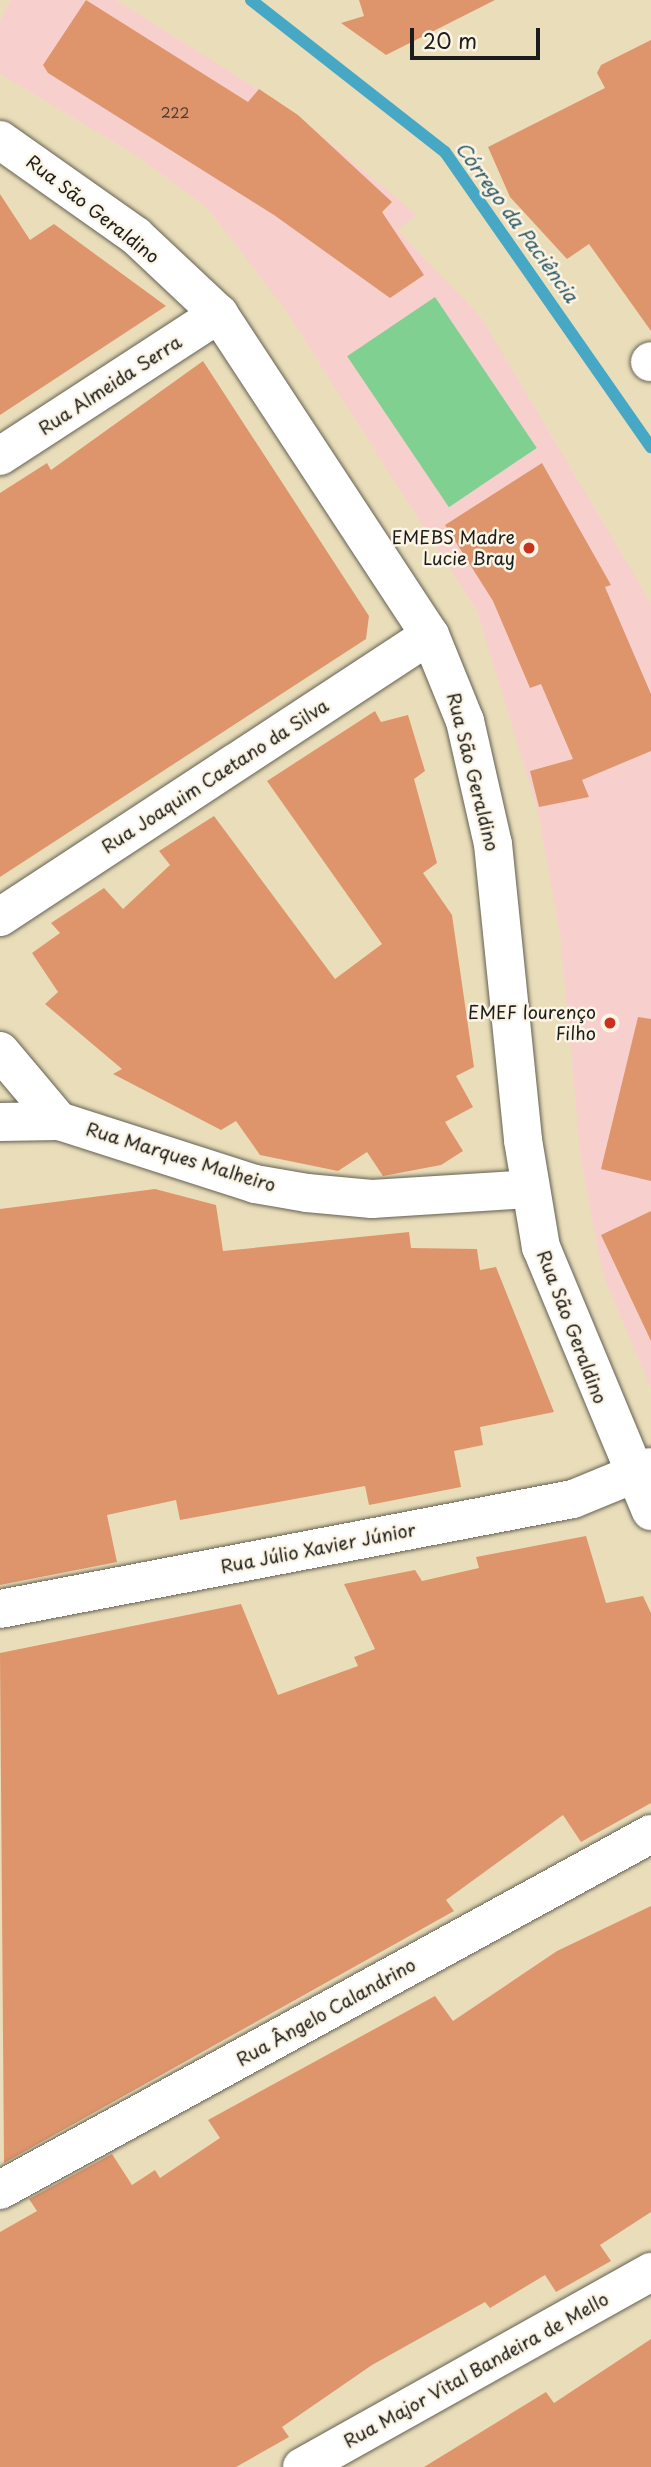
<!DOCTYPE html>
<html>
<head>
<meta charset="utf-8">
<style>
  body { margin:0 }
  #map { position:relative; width:651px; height:2467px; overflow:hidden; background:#eadeba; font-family:"Playpen Sans",sans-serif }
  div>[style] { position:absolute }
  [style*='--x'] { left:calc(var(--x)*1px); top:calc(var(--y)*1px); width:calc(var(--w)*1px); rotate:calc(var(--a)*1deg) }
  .built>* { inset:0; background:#f7d0ce }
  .green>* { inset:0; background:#7fd091; transform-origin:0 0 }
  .stream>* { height:12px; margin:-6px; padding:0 6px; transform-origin:6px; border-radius:6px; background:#47a8c6 }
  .building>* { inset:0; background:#de956c }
  .roads { filter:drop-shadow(0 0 2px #646053) drop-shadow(0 0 2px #646053) }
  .minor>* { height:38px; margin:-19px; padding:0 19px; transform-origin:19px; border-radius:19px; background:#fff }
  .dots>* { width:19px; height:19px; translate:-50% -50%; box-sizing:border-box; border:4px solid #fcf5e5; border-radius:50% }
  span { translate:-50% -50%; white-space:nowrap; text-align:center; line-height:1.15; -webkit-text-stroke:5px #fcf5e5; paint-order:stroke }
  .number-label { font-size:14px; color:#4c3a30 }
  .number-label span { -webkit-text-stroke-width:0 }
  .street-label { font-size:18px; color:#1c1c1c }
  .poi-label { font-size:18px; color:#1c1c1c }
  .right { translate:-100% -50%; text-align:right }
  .water-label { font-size:19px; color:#2f5b68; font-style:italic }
  .scale { position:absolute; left:410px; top:28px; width:130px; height:32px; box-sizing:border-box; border:4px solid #1c1c1c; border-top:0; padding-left:9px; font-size:21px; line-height:24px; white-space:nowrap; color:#1c1c1c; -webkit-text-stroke:5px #fcf5e5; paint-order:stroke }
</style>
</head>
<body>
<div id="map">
  <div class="built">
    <div style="clip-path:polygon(11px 0,116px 0,288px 108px,417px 215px,397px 230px,481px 317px,641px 586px,651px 608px,651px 1389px,603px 1275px,581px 1160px,560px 934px,538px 811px,477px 611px,284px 308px,208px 209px,140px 158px,0 74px,0 21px)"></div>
  </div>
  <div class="green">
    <div style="left:435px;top:297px;width:182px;height:106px;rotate:56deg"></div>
  </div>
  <div class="stream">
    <div style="--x:251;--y:0;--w:246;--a:38.1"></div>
    <div style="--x:445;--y:152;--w:360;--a:55.1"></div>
  </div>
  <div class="building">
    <div style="clip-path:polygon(86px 0,248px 102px,259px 89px,298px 115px,392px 202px,382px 212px,424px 275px,390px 298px,274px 215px,48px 73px,43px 65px)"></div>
    <div style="clip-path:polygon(359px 0,495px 0,386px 55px,341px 23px,364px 16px)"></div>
    <div style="clip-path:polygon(651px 40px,651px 331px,589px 244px,567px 259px,510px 197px,488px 147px,605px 88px,597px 73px,601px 65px)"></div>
    <div style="clip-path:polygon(0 194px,30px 240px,54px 224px,166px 306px,0 415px)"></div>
    <div style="clip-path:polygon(203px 361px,369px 616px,366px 639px,0 877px,0 493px,47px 463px,51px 470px)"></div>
    <div style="clip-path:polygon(542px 463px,611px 585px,605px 587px,651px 694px,651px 751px,582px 780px,589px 797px,539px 807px,530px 771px,573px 759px,541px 684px,530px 688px,493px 601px,445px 525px)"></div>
    <div style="clip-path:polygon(375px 711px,381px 722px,408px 715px,425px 771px,414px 779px,437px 863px,423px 873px,452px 915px,474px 1067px,456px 1076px,473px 1107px,445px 1122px,463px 1151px,441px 1165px,383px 1176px,367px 1152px,338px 1171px,260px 1155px,236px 1121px,221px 1130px,113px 1074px,122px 1069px,45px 1004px,58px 992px,32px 953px,60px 933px,51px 923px,104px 888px,123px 909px,170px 865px,159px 851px,214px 816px,335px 979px,382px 944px,267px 781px)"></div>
    <div style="clip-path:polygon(638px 1017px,651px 1019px,651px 1181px,601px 1169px)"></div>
    <div style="clip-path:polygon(155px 1189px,216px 1205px,223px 1251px,409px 1232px,411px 1248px,477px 1249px,480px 1270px,496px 1267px,554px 1412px,480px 1427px,483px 1445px,454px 1451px,461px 1487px,369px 1505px,365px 1486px,180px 1520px,176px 1500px,107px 1515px,117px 1562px,0 1585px,0 1209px)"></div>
    <div style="clip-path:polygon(651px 1211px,651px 1341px,601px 1235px)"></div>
    <div style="clip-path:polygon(586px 1536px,606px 1603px,643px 1596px,651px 1613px,651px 1803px,581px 1842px,563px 1815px,446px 1900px,454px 1911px,4px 2163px,0 1653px,241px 1604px,278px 1695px,358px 1666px,354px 1657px,375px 1649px,344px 1584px,415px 1570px,422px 1581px,479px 1568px,476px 1557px)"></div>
    <div style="clip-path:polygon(651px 1906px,651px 2212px,600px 2245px,611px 2261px,556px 2292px,545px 2275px,490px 2308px,485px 2302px,372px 2365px,282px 2427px,289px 2437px,236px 2467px,0 2467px,0 2232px,37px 2211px,29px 2199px,112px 2154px,132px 2185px,155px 2170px,160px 2178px,220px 2138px,208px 2120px,435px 1996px,453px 2021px,557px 1951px)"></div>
    <div style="clip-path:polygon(651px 2339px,651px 2467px,424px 2467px,546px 2392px,554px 2403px)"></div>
  </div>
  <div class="roads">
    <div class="minor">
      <div style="--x:0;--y:140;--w:166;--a:35.2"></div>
      <div style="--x:136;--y:236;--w:114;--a:43.2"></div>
      <div style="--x:219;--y:314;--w:384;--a:56.7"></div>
      <div style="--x:430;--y:635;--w:93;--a:67.9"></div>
      <div style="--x:465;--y:721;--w:126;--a:77.2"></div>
      <div style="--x:493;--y:844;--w:298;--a:84.2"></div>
      <div style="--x:523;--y:1140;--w:109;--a:80.5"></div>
      <div style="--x:541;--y:1247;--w:286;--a:67.4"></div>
      <div style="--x:650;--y:362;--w:1;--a:-45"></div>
      <div style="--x:0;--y:456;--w:261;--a:-33"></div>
      <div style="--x:0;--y:917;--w:514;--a:-33.26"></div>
      <div style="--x:0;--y:1051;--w:92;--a:49.9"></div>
      <div style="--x:0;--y:1122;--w:59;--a:-1"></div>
      <div style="--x:59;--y:1121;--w:206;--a:17.8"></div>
      <div style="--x:255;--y:1184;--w:53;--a:9.8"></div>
      <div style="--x:307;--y:1193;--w:65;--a:5.3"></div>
      <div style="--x:372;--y:1199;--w:157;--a:-3.6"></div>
      <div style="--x:0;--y:1609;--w:583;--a:-10.87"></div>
      <div style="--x:573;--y:1499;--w:84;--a:-22.3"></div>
      <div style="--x:0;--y:2190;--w:742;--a:-28.67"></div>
      <div style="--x:302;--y:2467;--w:400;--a:-29.2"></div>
    </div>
  </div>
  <div class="dots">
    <div style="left:529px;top:548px;background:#c8321e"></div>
    <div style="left:610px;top:1023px;background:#c8321e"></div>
  </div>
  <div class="number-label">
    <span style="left:175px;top:113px">222</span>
  </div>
  <div class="street-label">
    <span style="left:93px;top:209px;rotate:38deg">Rua São Geraldino</span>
    <span style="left:110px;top:385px;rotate:-33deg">Rua Almeida Serra</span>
    <span style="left:473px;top:772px;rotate:76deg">Rua São Geraldino</span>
    <span style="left:215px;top:776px;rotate:-33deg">Rua Joaquim Caetano da Silva</span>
    <span style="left:181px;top:1157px;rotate:17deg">Rua Marques Malheiro</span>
    <span style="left:572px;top:1327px;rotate:69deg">Rua São Geraldino</span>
    <span style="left:318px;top:1548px;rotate:-11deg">Rua Júlio Xavier Júnior</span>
    <span style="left:326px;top:2012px;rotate:-29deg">Rua Ângelo Calandrino</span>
    <span style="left:476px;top:2370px;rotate:-29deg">Rua Major Vital Bandeira de Mello</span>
  </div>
  <div class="poi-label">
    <span class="right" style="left:515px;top:548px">EMEBS Madre<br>Lucie Bray</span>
    <span class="right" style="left:596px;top:1023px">EMEF lourenço<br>Filho</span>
  </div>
  <div class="water-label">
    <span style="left:517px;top:222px;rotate:54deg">Córrego da Paciência</span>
  </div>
  <div class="scale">20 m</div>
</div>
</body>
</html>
